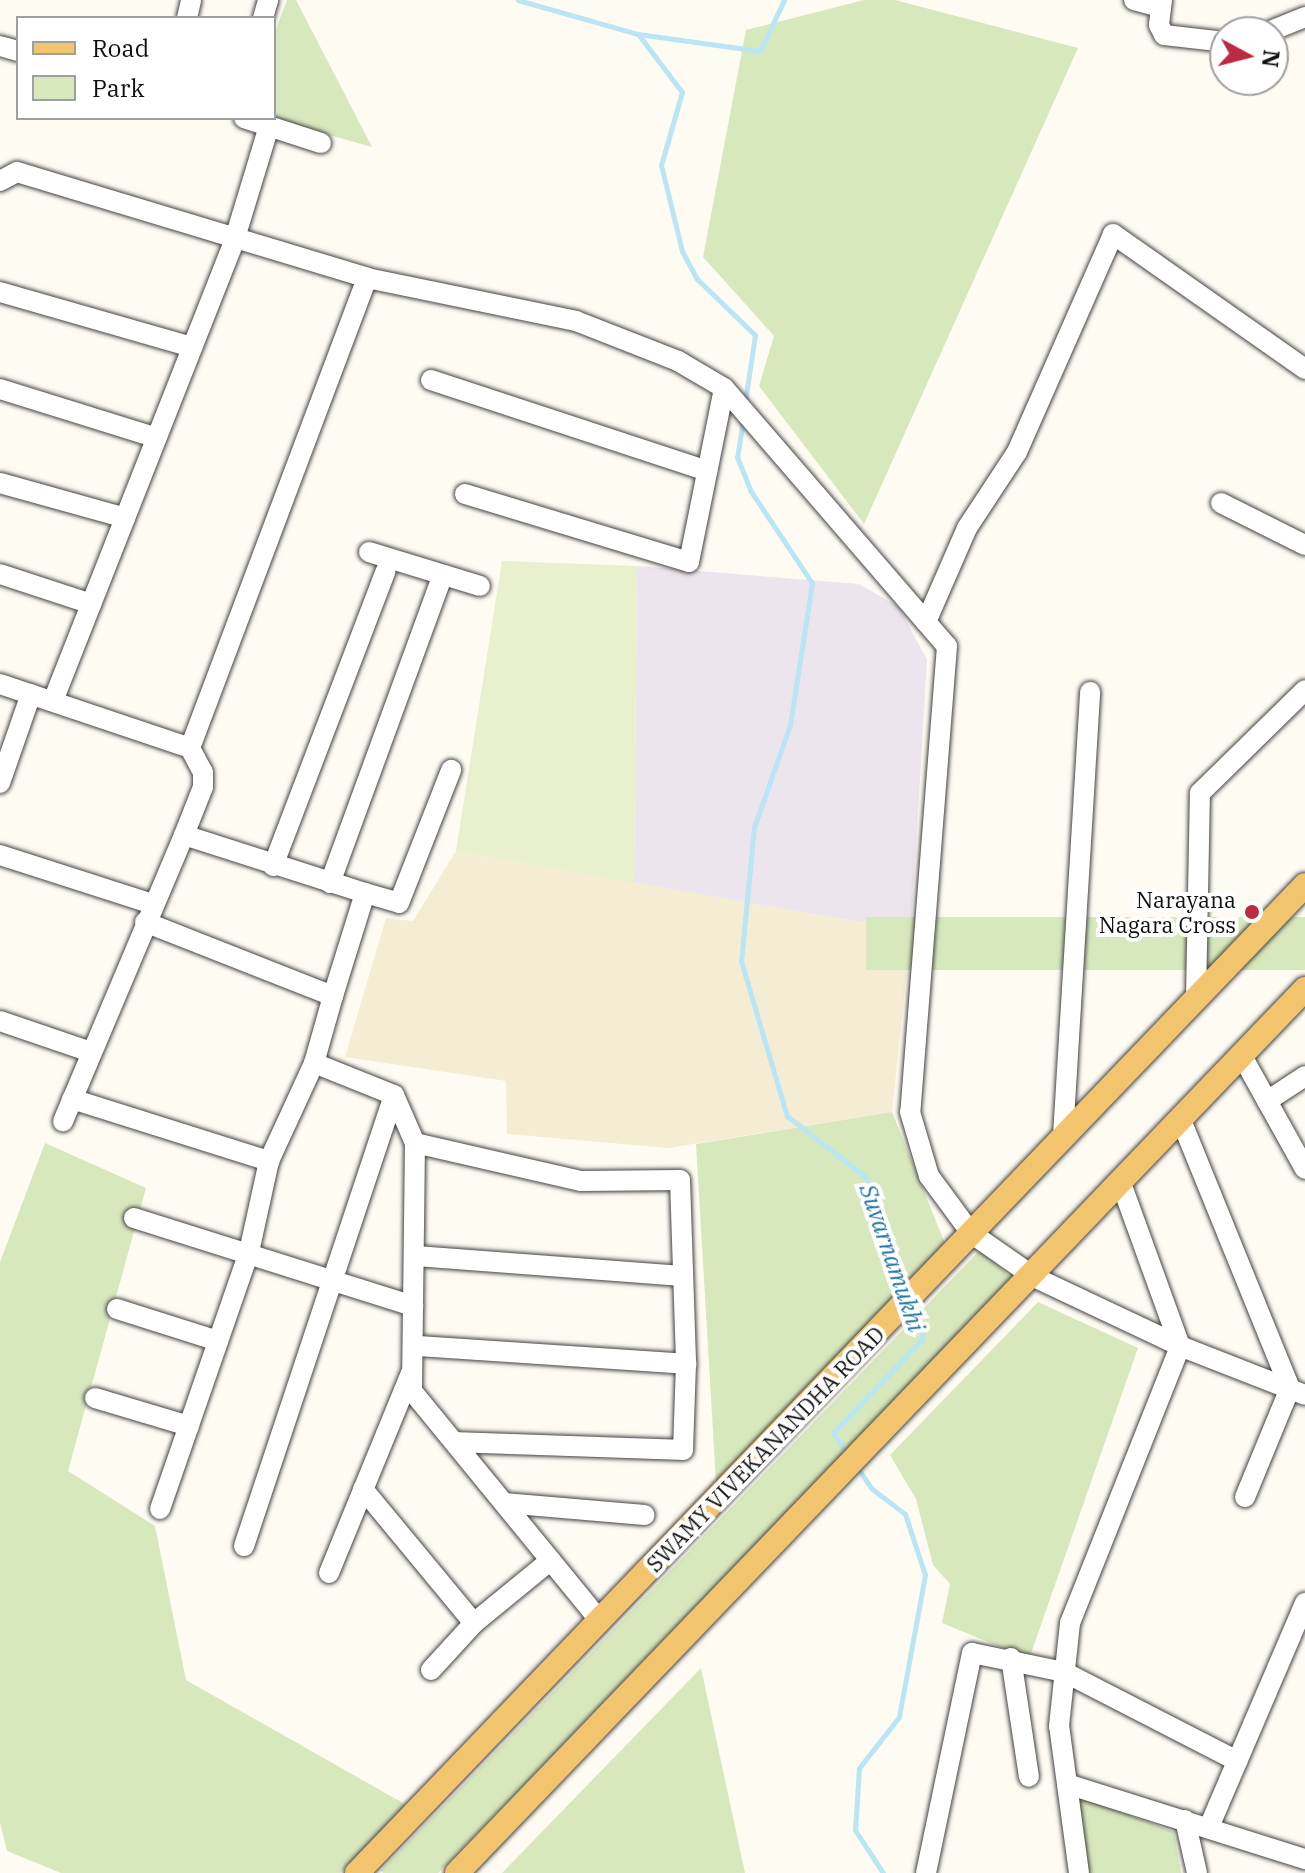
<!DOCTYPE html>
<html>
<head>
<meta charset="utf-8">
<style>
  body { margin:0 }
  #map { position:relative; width:1305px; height:1873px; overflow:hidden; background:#fefbf3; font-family:"IBM Plex Serif",serif }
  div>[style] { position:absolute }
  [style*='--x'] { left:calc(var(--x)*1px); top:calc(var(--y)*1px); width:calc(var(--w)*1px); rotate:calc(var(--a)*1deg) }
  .industrial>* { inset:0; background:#ece5ed }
  .farmland>* { inset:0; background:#f4edd3 }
  .green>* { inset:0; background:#d8e8bd; transform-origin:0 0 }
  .pitch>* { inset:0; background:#e8f0ce }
  .stream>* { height:5px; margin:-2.5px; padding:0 2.5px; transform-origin:2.5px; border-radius:2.5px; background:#b9e5f4 }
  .roads { filter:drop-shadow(0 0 2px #434343) drop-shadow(0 0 2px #434343) }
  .minor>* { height:20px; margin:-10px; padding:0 10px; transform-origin:10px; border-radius:10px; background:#fff }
  .major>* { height:24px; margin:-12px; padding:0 12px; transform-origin:12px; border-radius:12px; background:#f3c46e }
  .dots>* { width:22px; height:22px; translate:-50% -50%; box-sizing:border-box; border:4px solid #fff; border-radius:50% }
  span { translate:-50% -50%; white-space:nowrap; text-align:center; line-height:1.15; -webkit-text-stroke:8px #fff; paint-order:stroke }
  .poi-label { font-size:22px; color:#101010 }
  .right { translate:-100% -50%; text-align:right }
  .street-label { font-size:22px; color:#101010 }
  .water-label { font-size:24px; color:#1d749e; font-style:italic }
  .legend { position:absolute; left:16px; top:16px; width:260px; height:104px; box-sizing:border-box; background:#fff; border:2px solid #9f9f9f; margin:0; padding:10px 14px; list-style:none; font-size:24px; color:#101010 }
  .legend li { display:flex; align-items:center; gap:16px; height:40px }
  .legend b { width:40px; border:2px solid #9f9f9f }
  .north { position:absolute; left:1209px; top:16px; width:80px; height:80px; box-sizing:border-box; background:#fff; border:2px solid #9f9f9f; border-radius:50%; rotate:97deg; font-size:22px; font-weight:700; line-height:32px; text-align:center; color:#101010 }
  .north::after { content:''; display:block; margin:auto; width:28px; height:36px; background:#bb2c43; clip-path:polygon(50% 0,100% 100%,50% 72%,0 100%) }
</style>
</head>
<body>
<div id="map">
  <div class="industrial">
    <div style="clip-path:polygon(637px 566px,859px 584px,899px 607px,927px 660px,911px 931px,634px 883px)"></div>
  </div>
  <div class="farmland">
    <div style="clip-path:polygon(456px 851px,911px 931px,892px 1112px,668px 1148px,507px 1134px,506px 1081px,345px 1057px,386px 918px,413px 921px)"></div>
  </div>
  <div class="green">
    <div style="clip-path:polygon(287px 0,296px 0,372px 147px,269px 118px,274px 118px,274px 34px)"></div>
    <div style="clip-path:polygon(864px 0,895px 0,1078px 48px,864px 524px,759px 386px,774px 336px,703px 257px,746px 30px)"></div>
    <div style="left:1305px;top:917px;width:53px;height:439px;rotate:90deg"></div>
    <div style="clip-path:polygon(892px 1112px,946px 1246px,716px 1483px,696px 1144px)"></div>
    <div style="clip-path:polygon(45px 1143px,146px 1188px,68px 1471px,155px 1526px,186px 1680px,410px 1807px,340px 1873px,61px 1873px,7px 1851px,0 1823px,0 1262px)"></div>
    <div style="left:981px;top:1249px;width:43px;height:864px;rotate:44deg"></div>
    <div style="clip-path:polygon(1038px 1302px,1138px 1348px,1029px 1659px,942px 1623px,950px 1584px,933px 1565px,916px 1499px,890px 1455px)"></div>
    <div style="clip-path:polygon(701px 1668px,745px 1873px,502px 1873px)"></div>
    <div style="clip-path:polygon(1067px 1792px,1174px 1832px,1181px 1873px,1082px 1873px)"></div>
  </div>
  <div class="pitch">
    <div style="clip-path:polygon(502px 561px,637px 566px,634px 883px,456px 851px)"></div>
  </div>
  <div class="stream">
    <div style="--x:518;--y:0;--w:125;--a:15.8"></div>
    <div style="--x:638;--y:34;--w:73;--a:52.8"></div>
    <div style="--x:682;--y:92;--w:76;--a:106"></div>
    <div style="--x:661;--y:165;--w:89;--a:76.3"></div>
    <div style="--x:682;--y:251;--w:32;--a:62"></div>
    <div style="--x:697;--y:279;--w:81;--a:44"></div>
    <div style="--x:755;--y:335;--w:68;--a:98.5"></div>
    <div style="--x:638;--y:34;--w:123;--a:7.9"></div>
    <div style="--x:760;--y:51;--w:56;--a:-64.8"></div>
    <div style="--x:743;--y:420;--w:37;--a:99"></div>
    <div style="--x:737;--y:457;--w:35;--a:68"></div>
    <div style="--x:750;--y:490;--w:112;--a:56.3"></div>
    <div style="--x:812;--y:583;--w:144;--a:98.8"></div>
    <div style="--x:790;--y:725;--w:108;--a:109.4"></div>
    <div style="--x:754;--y:827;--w:135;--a:95.5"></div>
    <div style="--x:741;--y:961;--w:162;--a:73.5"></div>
    <div style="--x:787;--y:1116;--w:100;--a:37.7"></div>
    <div style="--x:866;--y:1177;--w:121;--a:70.7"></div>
    <div style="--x:849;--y:1456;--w:28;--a:-125"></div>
    <div style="--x:833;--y:1433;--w:131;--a:-46.5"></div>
    <div style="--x:923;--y:1338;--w:36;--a:-109"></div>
    <div style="--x:857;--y:1467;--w:25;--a:56"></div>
    <div style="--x:871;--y:1488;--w:43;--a:37.4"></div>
    <div style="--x:905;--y:1514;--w:64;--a:71.8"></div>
    <div style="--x:925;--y:1575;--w:144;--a:100.4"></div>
    <div style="--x:899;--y:1717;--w:65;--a:128.1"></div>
    <div style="--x:859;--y:1768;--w:62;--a:93.7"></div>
    <div style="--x:855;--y:1830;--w:51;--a:56.9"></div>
  </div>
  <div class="roads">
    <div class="minor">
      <div style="--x:1134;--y:0;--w:28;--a:15"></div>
      <div style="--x:1162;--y:0;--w:25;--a:97"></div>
      <div style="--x:1159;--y:25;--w:11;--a:63"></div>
      <div style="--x:1164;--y:35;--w:61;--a:6.5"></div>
      <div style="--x:187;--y:18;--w:18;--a:-77"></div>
      <div style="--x:263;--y:18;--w:19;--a:-74"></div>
      <div style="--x:1268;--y:32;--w:40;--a:-22"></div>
      <div style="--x:0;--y:46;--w:19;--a:16"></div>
      <div style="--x:244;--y:118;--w:81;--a:18"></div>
      <div style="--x:0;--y:181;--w:19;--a:-28"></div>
      <div style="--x:17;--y:172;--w:366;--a:16.8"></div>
      <div style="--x:367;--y:278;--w:213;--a:11.6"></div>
      <div style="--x:576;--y:321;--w:110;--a:21.4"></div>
      <div style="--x:678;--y:361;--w:53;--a:30.4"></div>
      <div style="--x:724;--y:388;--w:341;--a:49.2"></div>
      <div style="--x:947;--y:646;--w:467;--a:94.5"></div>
      <div style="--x:910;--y:1112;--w:67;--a:73.5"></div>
      <div style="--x:929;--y:1176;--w:71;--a:53.6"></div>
      <div style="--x:971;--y:1233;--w:77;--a:34.9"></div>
      <div style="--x:1034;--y:1277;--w:161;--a:25.3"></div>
      <div style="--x:1180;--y:1346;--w:134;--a:21.4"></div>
      <div style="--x:0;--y:292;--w:200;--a:16"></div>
      <div style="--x:431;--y:380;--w:291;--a:18.2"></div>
      <div style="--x:0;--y:389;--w:164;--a:17.3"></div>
      <div style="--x:0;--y:483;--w:130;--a:15.6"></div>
      <div style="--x:465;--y:494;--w:234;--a:16.9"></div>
      <div style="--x:689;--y:562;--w:177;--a:-78.6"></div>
      <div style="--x:1221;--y:503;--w:94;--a:26.6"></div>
      <div style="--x:369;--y:552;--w:116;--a:17"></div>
      <div style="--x:0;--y:574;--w:96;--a:18.2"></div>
      <div style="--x:926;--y:622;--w:103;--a:-66.4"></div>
      <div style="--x:967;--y:528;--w:91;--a:-56.7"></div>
      <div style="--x:1017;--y:452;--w:238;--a:-66.2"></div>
      <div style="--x:1113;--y:234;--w:235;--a:35.1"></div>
      <div style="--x:0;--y:684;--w:200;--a:18.6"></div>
      <div style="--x:190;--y:748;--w:27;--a:62"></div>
      <div style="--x:203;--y:772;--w:15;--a:90"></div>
      <div style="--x:203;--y:787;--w:52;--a:111.6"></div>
      <div style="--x:184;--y:835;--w:311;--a:112.9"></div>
      <div style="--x:53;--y:701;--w:497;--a:-68.5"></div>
      <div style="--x:235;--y:238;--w:117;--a:-73.1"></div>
      <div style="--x:190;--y:748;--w:502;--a:-69.36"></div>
      <div style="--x:0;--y:783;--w:94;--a:-70.8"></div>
      <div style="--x:184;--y:835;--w:190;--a:17.8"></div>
      <div style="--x:365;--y:893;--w:108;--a:107.3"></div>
      <div style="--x:0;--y:855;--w:161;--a:17.8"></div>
      <div style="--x:273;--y:866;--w:315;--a:-69.1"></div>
      <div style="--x:330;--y:883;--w:328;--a:-69.9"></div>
      <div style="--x:365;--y:893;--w:35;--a:16"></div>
      <div style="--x:399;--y:903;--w:143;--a:-68.6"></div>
      <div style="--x:145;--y:922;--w:202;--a:21.5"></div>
      <div style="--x:333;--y:996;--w:70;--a:105.8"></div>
      <div style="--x:1196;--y:998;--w:205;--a:-88.9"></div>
      <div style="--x:1200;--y:793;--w:147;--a:-44.4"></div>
      <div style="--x:0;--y:1021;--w:96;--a:18.8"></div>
      <div style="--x:1242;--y:1056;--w:129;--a:60.9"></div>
      <div style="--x:72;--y:1099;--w:207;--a:17.5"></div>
      <div style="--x:1267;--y:1101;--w:45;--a:-33.3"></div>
      <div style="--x:1181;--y:1120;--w:289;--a:67.9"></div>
      <div style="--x:1290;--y:1388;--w:118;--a:112.4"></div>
      <div style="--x:1063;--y:1136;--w:445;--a:-86.5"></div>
      <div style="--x:415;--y:1143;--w:170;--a:12.9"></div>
      <div style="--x:581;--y:1181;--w:99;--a:-0.6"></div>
      <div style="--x:680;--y:1180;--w:184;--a:88.1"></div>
      <div style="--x:686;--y:1364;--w:86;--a:92"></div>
      <div style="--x:683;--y:1450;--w:228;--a:-178"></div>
      <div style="--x:134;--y:1218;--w:293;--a:17.5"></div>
      <div style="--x:416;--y:1256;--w:267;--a:4.3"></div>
      <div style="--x:117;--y:1309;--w:106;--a:17.6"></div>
      <div style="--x:417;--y:1346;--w:270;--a:3.8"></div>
      <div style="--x:95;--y:1398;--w:98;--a:16.6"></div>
      <div style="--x:363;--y:1489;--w:174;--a:50.4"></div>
      <div style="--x:474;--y:1623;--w:99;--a:-39.3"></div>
      <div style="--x:504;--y:1503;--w:141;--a:4.9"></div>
      <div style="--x:160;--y:1509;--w:272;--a:-70.9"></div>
      <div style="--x:249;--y:1252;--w:93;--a:-77.6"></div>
      <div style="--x:269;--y:1161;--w:108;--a:-65.3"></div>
      <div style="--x:314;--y:1063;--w:86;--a:21.8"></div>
      <div style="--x:394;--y:1095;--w:52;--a:66.4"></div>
      <div style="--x:415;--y:1143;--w:248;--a:90.7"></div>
      <div style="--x:412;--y:1391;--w:297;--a:50.7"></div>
      <div style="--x:244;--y:1546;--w:475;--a:-71.6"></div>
      <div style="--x:329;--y:1573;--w:216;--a:-67.7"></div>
      <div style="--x:1011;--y:1658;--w:120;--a:81.4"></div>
      <div style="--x:431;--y:1670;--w:64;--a:-47.5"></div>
      <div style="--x:1067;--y:1784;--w:250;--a:17.5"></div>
      <div style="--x:1185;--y:1820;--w:54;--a:77.2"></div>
      <div style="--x:1209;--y:1827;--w:244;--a:-66.8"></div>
      <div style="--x:926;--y:1873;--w:225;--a:-78.2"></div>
      <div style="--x:972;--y:1653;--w:94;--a:11.7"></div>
      <div style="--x:1064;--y:1672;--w:195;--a:27.2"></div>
      <div style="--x:1079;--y:1873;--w:148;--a:-97.7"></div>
      <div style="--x:1059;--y:1726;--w:104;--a:-83.9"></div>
      <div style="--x:1070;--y:1623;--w:298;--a:-68.3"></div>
      <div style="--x:1180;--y:1346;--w:173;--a:-109.9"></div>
    </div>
    <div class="major">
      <div style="--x:357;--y:1873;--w:1369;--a:-46.18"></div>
      <div style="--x:457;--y:1873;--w:1225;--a:-46.19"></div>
    </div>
  </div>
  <div class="dots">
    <div style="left:1252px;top:912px;background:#bb2c43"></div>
  </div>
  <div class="poi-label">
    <span class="right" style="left:1236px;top:912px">Narayana<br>Nagara Cross</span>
  </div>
  <div class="street-label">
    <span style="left:765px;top:1449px;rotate:-46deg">SWAMY VIVEKANANDHA ROAD</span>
  </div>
  <div class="water-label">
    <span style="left:892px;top:1258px;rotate:71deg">Suvarnamukhi</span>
  </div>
  <ul class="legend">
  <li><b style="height:10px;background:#f3c46e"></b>Road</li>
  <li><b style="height:22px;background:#d8e8bd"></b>Park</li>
  </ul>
  <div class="north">N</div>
</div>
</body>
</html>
